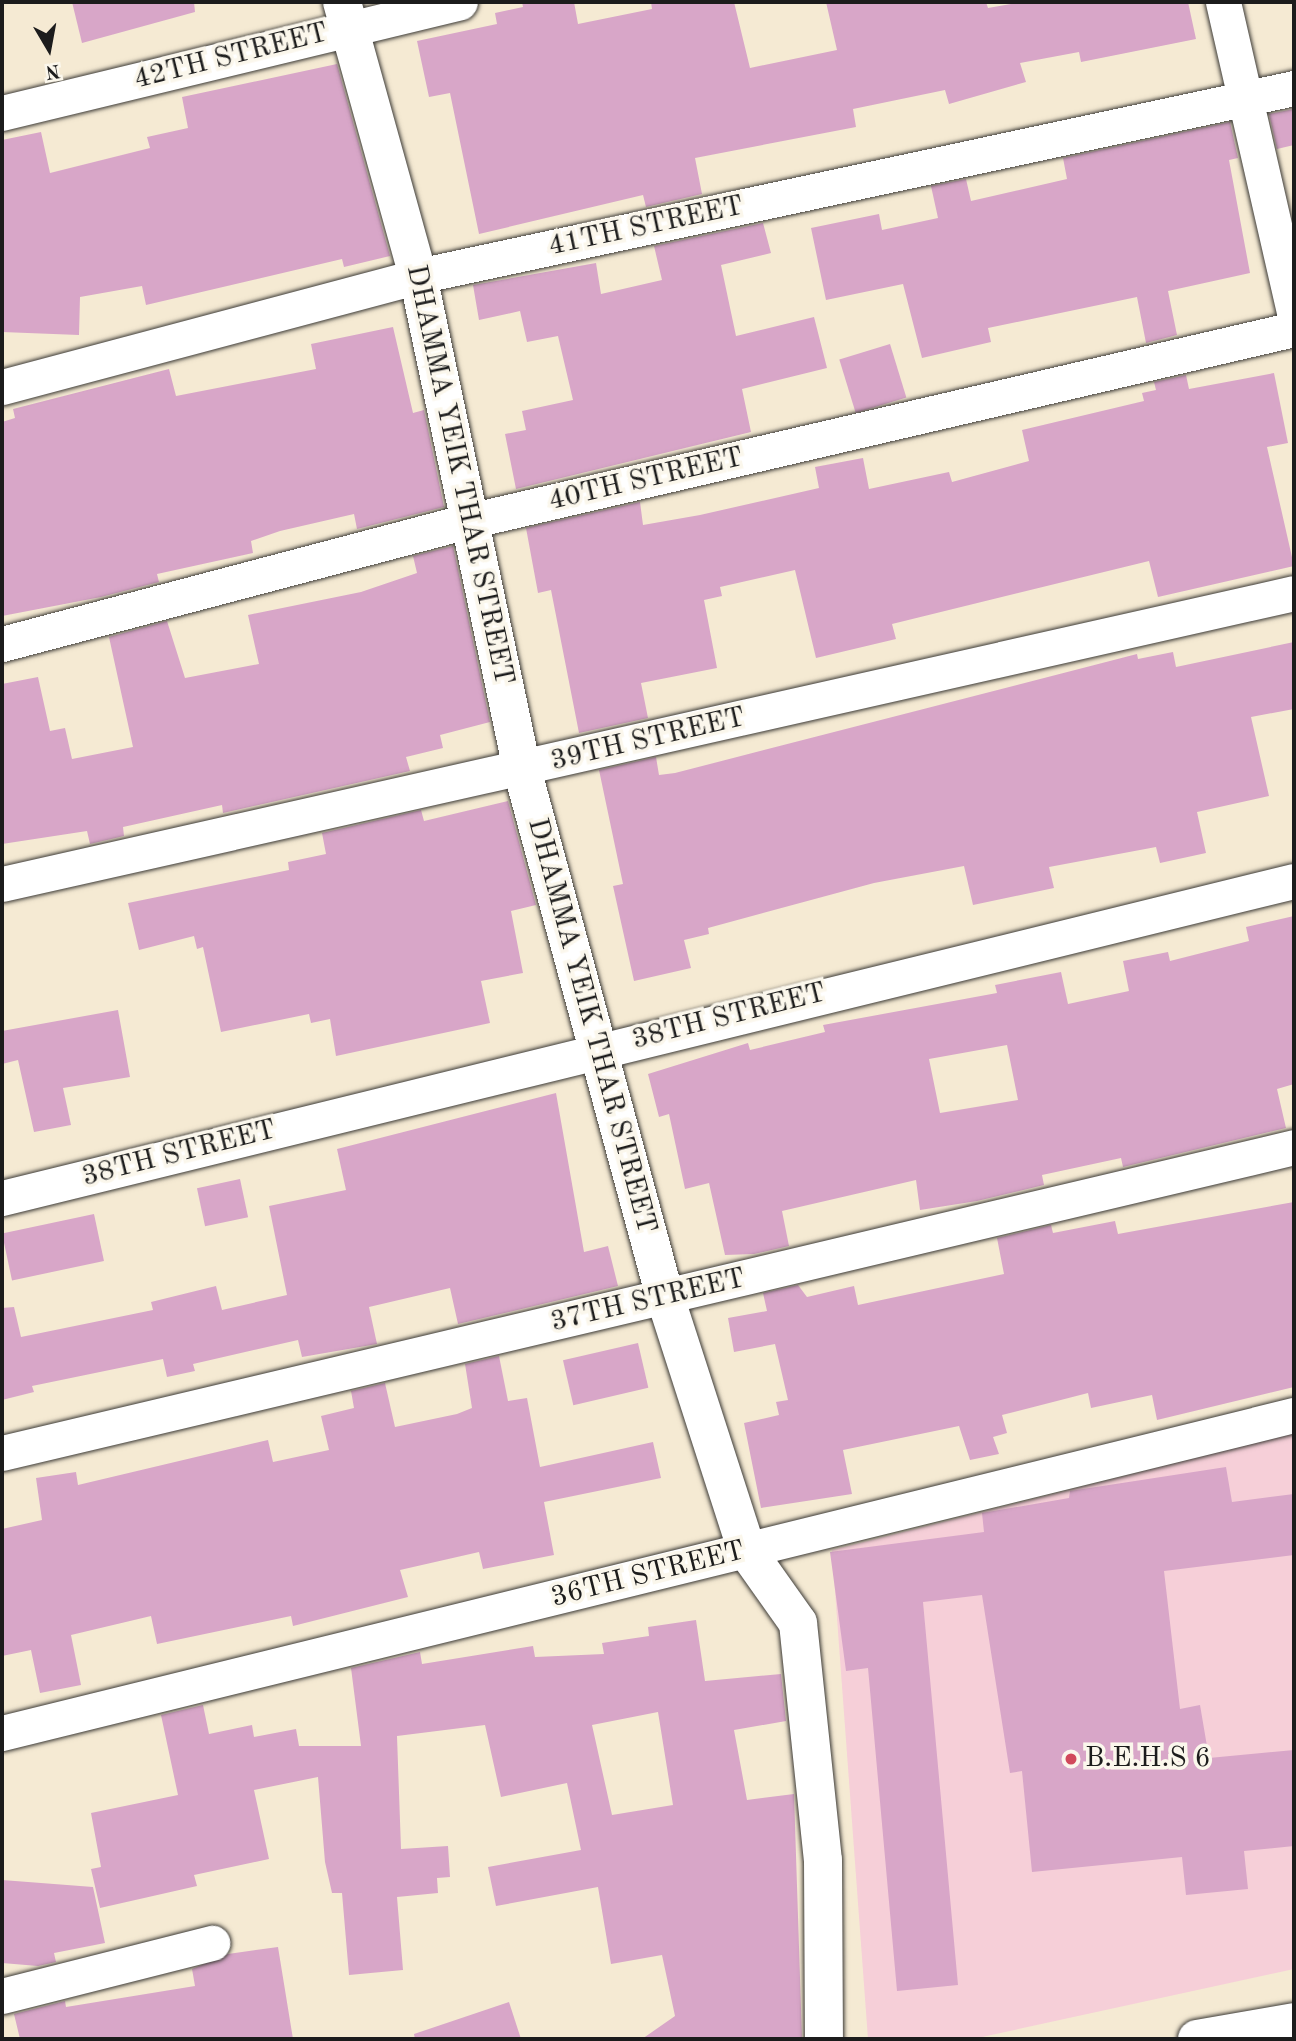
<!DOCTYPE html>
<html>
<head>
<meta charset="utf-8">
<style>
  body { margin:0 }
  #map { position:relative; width:1296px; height:2041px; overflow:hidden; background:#f5ead3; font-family:"Old Standard TT",serif }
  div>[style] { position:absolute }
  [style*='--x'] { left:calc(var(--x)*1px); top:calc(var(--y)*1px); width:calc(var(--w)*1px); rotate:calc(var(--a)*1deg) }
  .built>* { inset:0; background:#f6cfd8 }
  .building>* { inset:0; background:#d8a6c8; transform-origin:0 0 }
  .roads { filter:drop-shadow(0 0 2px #3d3b37) drop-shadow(0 0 2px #3d3b37) }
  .minor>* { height:35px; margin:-17.5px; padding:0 17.5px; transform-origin:17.5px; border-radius:17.5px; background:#fff }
  .tertiary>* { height:38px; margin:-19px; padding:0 19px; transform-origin:19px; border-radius:19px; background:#fff }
  .secondary>* { height:38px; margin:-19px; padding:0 19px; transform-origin:19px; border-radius:19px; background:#fff }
  .dots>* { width:19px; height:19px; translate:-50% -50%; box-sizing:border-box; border:4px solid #fbf7ec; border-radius:50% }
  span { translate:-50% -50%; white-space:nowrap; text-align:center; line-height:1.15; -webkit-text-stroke:7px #fbf7ec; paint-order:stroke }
  .street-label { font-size:28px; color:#1c1c1c }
  .poi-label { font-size:28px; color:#1c1c1c }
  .left { translate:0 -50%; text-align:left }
  .frame { position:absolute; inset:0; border:4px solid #1c1c1c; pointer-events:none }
  .north { position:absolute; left:14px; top:14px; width:70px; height:70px; -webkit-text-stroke:5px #fbf7ec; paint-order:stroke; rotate:170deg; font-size:19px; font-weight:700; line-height:28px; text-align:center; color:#1c1c1c }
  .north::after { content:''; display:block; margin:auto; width:24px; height:32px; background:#1c1c1c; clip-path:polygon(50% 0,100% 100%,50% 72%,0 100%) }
</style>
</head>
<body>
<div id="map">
  <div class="built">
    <div style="clip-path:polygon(1294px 1433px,1294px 1969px,973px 2039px,868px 2039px,832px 1550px)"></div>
  </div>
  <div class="building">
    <div style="clip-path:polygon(72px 2px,194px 2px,195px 12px,82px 43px)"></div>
    <div style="clip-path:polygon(522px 2px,574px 2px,578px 24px,652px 9px,651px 2px,734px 2px,750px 68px,837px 50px,826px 2px,986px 2px,988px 8px,1023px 2px,1188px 2px,1196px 39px,1081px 62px,1079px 52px,1020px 63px,1026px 82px,949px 104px,945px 90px,853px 109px,856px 127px,695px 158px,702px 194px,646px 207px,643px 195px,479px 234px,450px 93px,429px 97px,417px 41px,497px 24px,495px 13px,523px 7px)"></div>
    <div style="clip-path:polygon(337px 64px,390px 256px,344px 267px,342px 259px,146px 305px,142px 286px,80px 297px,79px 335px,2px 332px,2px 140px,41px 132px,50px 173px,150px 148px,147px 137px,188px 128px,182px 97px)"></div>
    <div style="clip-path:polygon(1294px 109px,1294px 145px,1277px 149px,1269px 114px)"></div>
    <div style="clip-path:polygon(1230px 122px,1238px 158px,1229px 160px,1250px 273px,1168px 291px,1177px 335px,1146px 343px,1137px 297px,988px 328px,991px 342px,922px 358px,903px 284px,826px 300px,811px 228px,879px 214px,882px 230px,938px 218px,931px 186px,966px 179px,971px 201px,1067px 179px,1063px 158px)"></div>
    <div style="clip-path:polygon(763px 223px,771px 253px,721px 265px,736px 336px,814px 317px,827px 368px,742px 389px,751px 432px,516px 489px,505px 434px,526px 430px,522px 411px,573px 400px,558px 336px,527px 342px,520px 311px,479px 320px,473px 285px,596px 263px,601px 294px,662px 280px,654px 246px)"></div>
    <div style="clip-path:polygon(393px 327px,413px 413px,424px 410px,444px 507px,357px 529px,354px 514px,280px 531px,251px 541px,253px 553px,157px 574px,159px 582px,101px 597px,2px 616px,2px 422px,15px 418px,13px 409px,169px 369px,176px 396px,316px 369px,311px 344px)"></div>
    <div style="left:890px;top:344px;width:56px;height:53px;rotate:73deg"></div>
    <div style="clip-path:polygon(1274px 373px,1288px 443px,1267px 447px,1294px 566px,1158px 597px,1149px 561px,892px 624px,896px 639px,816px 658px,795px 570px,720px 587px,722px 596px,704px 600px,717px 668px,641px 683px,648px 718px,579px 733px,551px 590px,538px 593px,526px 528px,640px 502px,643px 525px,700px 515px,819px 488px,815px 467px,863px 458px,869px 489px,949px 472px,952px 482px,1029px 461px,1022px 430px,1144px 401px,1142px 393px,1156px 390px,1154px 382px,1186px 375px,1189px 389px)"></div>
    <div style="clip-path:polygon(453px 546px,490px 722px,440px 735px,443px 748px,406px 757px,410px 771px,223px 813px,222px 805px,123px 827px,124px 836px,90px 844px,87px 831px,2px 844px,2px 684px,38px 677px,50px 731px,65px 728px,72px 759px,133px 747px,109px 637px,167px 621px,185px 678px,259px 664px,248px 615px,361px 592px,417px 573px,413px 556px)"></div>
    <div style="clip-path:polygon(1294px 642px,1294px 709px,1251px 717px,1269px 796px,1197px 812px,1206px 853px,1160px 863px,1156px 847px,1049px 867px,1054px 888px,973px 905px,964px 866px,874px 883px,708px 928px,709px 934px,684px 940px,691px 968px,634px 981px,613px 886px,623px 884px,599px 770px,656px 757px,659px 775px,675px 773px,1137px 654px,1138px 659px,1173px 652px,1176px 667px)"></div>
    <div style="clip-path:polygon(508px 801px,536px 905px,511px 911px,523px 973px,481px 981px,490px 1023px,336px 1056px,330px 1019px,311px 1023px,309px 1014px,221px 1032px,203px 947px,197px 949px,194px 936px,139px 950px,128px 903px,289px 870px,288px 862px,326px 854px,322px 833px,421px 810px,424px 821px)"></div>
    <div style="clip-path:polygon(evenodd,1294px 916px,1294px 1084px,1277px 1089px,1286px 1128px,1123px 1167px,1121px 1158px,1042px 1175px,1044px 1185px,977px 1201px,920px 1210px,916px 1180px,782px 1211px,789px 1246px,754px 1254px,725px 1255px,709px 1183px,685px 1189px,669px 1114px,659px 1117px,648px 1074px,748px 1043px,750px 1050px,825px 1032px,823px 1025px,997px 993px,995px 985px,1061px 972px,1068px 1004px,1129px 991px,1123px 961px,1168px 952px,1170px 961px,1249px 941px,1246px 927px,1294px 916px,1007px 1045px,1018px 1100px,940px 1113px,929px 1059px,1007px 1045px)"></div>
    <div style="clip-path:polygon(118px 1010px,130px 1077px,63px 1088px,71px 1125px,34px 1132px,18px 1060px,2px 1064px,2px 1031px)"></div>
    <div style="clip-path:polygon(556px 1093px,584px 1252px,608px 1246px,618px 1286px,458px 1324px,450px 1288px,369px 1307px,377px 1344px,302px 1357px,298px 1340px,193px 1364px,195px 1371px,167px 1377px,163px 1359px,32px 1386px,34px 1392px,2px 1400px,2px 1308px,14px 1307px,21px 1337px,153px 1310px,151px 1302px,216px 1286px,222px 1310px,287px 1295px,269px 1206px,346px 1190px,337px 1149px)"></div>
    <div style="left:240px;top:1179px;width:39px;height:44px;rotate:78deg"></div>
    <div style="clip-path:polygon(1294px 1202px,1294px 1387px,1157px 1420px,1152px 1395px,1091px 1408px,1088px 1393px,1002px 1415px,1007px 1433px,993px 1437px,999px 1454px,970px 1460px,959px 1426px,843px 1450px,852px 1494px,761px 1508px,744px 1423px,779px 1415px,776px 1402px,788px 1400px,775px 1344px,734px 1352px,728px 1318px,767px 1311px,763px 1293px,798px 1285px,807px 1297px,854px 1286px,858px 1305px,1004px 1274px,997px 1238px,1051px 1225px,1053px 1233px,1115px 1221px,1118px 1234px)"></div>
    <div style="left:94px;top:1214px;width:48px;height:94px;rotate:78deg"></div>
    <div style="left:638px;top:1343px;width:46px;height:77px;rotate:77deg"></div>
    <div style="clip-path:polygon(499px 1356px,508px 1401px,527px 1398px,540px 1467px,653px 1442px,661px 1478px,544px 1502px,554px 1555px,483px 1569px,479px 1552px,400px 1570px,408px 1597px,293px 1626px,291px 1616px,157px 1644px,151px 1616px,71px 1635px,81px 1685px,40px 1693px,31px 1650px,2px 1656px,2px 1529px,42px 1520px,36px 1478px,76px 1472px,78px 1485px,268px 1440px,273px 1462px,329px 1450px,321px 1416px,354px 1408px,351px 1391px,385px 1383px,395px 1427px,457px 1414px,472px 1408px,465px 1364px)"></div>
    <div style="clip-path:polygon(1226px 1467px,1232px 1502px,1294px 1494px,1294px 1555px,1164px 1571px,1180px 1709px,1200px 1705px,1209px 1758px,1294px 1750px,1294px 1846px,1244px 1851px,1248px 1889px,1186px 1895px,1182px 1857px,1032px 1872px,1022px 1771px,1010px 1773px,982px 1595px,923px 1602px,958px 1985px,897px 1991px,868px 1668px,846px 1671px,830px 1552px,984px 1532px,982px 1513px,1069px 1498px,1070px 1491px)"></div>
    <div style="clip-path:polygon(evenodd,696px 1620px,705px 1681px,781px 1674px,786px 1721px,734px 1730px,747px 1800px,794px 1794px,802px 2039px,642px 2039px,675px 2016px,662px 1955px,611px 1964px,598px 1887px,496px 1906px,488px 1867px,581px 1850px,567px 1783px,501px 1797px,485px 1725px,397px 1736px,401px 1849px,448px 1846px,450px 1877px,437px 1878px,438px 1893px,397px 1897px,403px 1970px,349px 1975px,342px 1893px,332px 1893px,325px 1862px,318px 1777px,254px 1790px,269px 1859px,194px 1875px,197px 1886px,100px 1908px,91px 1869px,101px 1867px,91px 1813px,178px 1795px,161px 1715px,203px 1705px,209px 1734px,252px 1725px,254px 1737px,296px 1729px,299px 1746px,361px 1746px,351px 1668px,420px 1652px,422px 1664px,533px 1646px,535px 1657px,604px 1654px,602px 1643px,649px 1636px,648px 1627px,696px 1620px,658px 1712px,673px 1805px,612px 1815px,592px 1725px,658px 1712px)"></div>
    <div style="clip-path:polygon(2px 1880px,93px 1887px,105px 1943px,54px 1953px,56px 1962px,38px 1966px,2px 1963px)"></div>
    <div style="clip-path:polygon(278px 1947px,293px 2039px,20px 2039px,14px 2014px,65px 2001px,66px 2007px,195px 1986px,192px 1969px,228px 1954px)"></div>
    <div style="clip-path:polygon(509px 2002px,521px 2039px,415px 2039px,414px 2034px)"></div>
  </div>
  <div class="roads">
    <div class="minor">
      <div style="--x:1223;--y:2;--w:317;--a:77.1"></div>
      <div style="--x:2;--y:113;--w:471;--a:-13.6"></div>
      <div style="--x:2;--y:387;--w:431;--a:-14.9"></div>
      <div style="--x:418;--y:276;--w:896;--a:-12.11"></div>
      <div style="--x:2;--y:644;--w:483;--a:-14.8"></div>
      <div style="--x:469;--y:521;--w:847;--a:-13.1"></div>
      <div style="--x:2;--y:884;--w:1324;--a:-12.69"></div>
      <div style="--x:2;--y:1198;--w:1330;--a:-13.79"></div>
      <div style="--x:2;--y:1453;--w:1328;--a:-13.32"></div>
      <div style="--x:2;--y:1733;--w:1331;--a:-13.83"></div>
      <div style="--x:2;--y:1996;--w:217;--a:-14.2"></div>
    </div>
    <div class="tertiary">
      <div style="--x:1197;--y:2039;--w:98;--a:-9.9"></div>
    </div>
    <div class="secondary">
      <div style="--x:342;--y:2;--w:284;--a:74.5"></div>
      <div style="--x:418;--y:276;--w:504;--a:78.09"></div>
      <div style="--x:522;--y:769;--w:547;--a:74.85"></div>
      <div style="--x:665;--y:1297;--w:267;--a:72.1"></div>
      <div style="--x:747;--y:1551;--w:88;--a:54.7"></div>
      <div style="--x:798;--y:1623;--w:238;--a:84"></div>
      <div style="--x:823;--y:1860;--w:179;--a:89.7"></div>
    </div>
  </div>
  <div class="dots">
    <div style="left:1071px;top:1759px;background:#d1495b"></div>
  </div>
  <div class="street-label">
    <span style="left:231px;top:57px;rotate:-14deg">42TH STREET</span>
    <span style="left:646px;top:227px;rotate:-12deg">41TH STREET</span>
    <span style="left:459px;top:475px;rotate:78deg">DHAMMA YEIK THAR STREET</span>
    <span style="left:646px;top:480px;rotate:-13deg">40TH STREET</span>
    <span style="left:648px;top:740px;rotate:-13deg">39TH STREET</span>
    <span style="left:729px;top:1017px;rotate:-14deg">38TH STREET</span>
    <span style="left:591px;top:1026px;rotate:75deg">DHAMMA YEIK THAR STREET</span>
    <span style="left:179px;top:1154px;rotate:-14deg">38TH STREET</span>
    <span style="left:648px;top:1301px;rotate:-13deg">37TH STREET</span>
    <span style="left:648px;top:1575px;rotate:-14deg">36TH STREET</span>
  </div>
  <div class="poi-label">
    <span class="left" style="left:1085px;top:1759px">B.E.H.S 6</span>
  </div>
  <div class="frame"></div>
  <div class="north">N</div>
</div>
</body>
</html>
